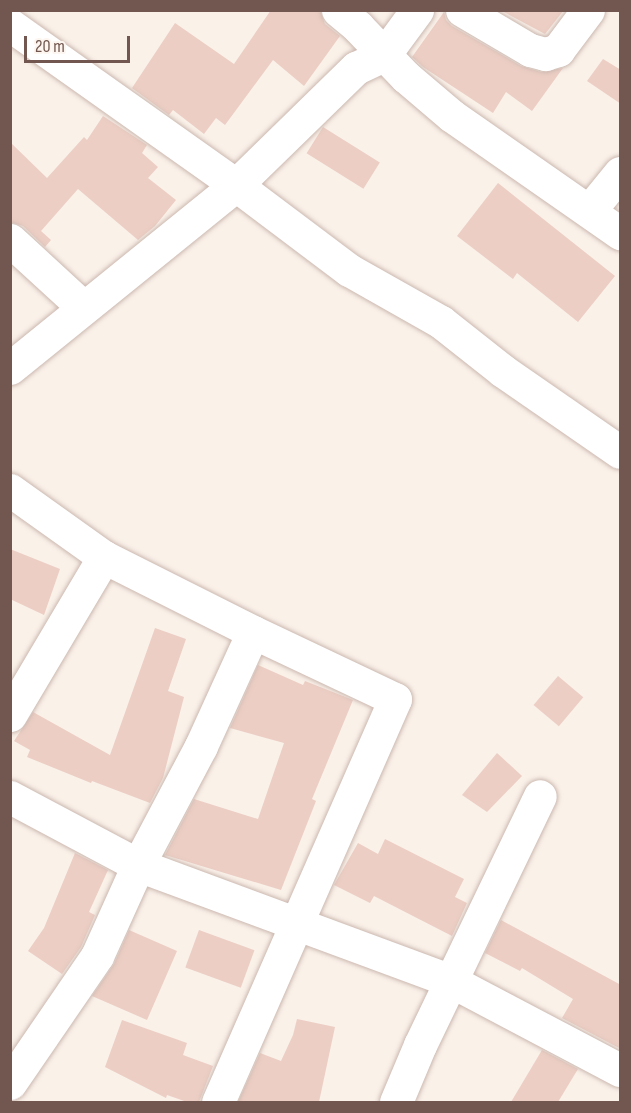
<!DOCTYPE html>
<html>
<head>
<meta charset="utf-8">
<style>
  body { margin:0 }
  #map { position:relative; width:631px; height:1113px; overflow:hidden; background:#faf1e9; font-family:"Sofia Sans Condensed",sans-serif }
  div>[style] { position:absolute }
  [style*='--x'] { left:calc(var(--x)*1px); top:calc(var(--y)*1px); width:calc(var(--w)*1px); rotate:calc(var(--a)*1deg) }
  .building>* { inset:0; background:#eccec4; transform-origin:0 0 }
  .roads { filter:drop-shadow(0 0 2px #cbb8b0) drop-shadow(0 0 2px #cbb8b0) }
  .street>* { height:33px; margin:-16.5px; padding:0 16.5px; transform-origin:16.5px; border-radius:16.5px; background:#fff }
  span { translate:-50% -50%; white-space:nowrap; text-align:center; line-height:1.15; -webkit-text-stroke:4.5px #fdf5ef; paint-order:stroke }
  .frame { position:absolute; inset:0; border:12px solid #715750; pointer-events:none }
  .scale { position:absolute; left:24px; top:36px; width:106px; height:27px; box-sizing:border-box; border:3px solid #715750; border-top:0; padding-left:8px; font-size:18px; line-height:21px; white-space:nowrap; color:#715750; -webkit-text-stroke:4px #fdf5ef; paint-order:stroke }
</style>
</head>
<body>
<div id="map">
  <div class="building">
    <div style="clip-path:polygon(271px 10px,320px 10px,325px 24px,340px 36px,304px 86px,273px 60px,225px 125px,216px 118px,204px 134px,173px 110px,169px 115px,132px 88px,175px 23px,234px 64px)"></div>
    <div style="clip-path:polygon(500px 10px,564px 10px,545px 34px)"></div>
    <div style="clip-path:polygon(444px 12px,446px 20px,452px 26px,521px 66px,541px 72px,563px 68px,532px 111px,506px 92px,493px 113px,423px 67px,412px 57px)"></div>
    <div style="clip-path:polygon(603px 59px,621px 70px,621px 104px,587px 81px)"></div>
    <div style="clip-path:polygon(103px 116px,147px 145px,142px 153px,158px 167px,148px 178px,176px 200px,155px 226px,138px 240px,78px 189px,41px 231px,51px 240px,45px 247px,23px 226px,10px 222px,10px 142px,47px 178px,84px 137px,87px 140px)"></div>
    <div style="left:323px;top:127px;width:67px;height:31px;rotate:32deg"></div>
    <div style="clip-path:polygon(498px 183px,615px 276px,578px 322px,517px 273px,513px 279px,457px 236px)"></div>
    <div style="clip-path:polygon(10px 549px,60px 569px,44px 615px,10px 599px)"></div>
    <div style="clip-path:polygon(155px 628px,186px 639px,168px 691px,184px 697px,163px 778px,150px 803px,92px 781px,91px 783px,27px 757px,30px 750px,14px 741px,33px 712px,110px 755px)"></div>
    <div style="clip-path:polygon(258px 665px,303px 685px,305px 681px,353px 700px,312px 799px,316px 801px,281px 890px,165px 855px,194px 799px,258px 819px,284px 743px,230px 728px)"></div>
    <div style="left:558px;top:676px;width:33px;height:38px;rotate:40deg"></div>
    <div style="clip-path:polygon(497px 753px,522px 776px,487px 812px,462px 795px)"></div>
    <div style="clip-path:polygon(385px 839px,464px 879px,455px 897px,467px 903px,452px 936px,374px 896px,370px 903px,334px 885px,358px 843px,378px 854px)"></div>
    <div style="clip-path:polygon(75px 853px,108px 870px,89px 912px,95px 915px,81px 947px,62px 974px,28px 951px,44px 928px)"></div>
    <div style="clip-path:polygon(501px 920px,621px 985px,621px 1049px,562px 1018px,573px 999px,522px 968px,520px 971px,485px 953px)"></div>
    <div style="clip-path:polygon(129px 930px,177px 951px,147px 1020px,92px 996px,114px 964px)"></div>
    <div style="left:199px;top:930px;width:59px;height:40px;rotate:20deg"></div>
    <div style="clip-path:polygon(297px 1019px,335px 1027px,319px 1102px,238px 1102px,260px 1053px,281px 1061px,293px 1035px)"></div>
    <div style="clip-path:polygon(122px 1020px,187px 1043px,183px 1055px,213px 1066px,199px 1102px,187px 1102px,167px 1095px,166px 1098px,105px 1067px)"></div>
    <div style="clip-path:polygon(542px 1050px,578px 1069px,558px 1102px,511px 1102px)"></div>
  </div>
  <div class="roads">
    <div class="street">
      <div style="--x:338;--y:10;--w:26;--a:40"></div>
      <div style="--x:358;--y:27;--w:69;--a:46.2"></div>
      <div style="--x:406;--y:77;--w:60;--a:40.3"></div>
      <div style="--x:452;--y:116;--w:205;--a:34.9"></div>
      <div style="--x:462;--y:10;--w:79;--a:30.5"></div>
      <div style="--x:530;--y:50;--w:16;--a:15"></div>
      <div style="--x:545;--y:54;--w:14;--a:-17"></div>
      <div style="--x:558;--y:50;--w:50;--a:-53.1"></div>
      <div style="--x:10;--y:25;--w:277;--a:35.3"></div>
      <div style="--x:236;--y:185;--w:141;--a:37"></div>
      <div style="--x:349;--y:270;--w:106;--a:29.5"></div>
      <div style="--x:441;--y:322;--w:79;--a:38.3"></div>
      <div style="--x:503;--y:371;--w:142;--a:34.7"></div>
      <div style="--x:589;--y:211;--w:49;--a:-50.8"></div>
      <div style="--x:10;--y:240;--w:100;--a:42.6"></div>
      <div style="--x:10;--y:368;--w:291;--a:-39"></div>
      <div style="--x:236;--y:185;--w:168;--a:-44.3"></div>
      <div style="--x:356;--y:68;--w:31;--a:-25"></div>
      <div style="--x:384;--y:55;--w:56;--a:-53.7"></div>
      <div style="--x:10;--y:490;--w:115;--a:35.5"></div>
      <div style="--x:104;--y:557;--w:167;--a:26.7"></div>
      <div style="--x:253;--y:632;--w:157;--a:25.3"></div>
      <div style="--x:395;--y:699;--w:440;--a:113.7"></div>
      <div style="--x:10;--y:715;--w:184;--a:-59.3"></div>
      <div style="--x:10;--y:797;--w:145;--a:28"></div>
      <div style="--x:138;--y:865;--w:334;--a:20.3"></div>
      <div style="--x:451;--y:981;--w:191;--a:27.8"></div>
      <div style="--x:10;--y:1083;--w:154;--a:-55.6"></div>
      <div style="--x:97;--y:956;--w:100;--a:-65.7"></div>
      <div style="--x:138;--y:865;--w:135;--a:-62.1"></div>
      <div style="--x:201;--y:746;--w:125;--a:-65.5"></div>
      <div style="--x:396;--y:1102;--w:62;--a:-67.2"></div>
      <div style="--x:420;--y:1045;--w:276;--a:-64.3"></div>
    </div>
  </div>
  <div class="frame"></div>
  <div class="scale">20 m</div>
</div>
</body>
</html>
